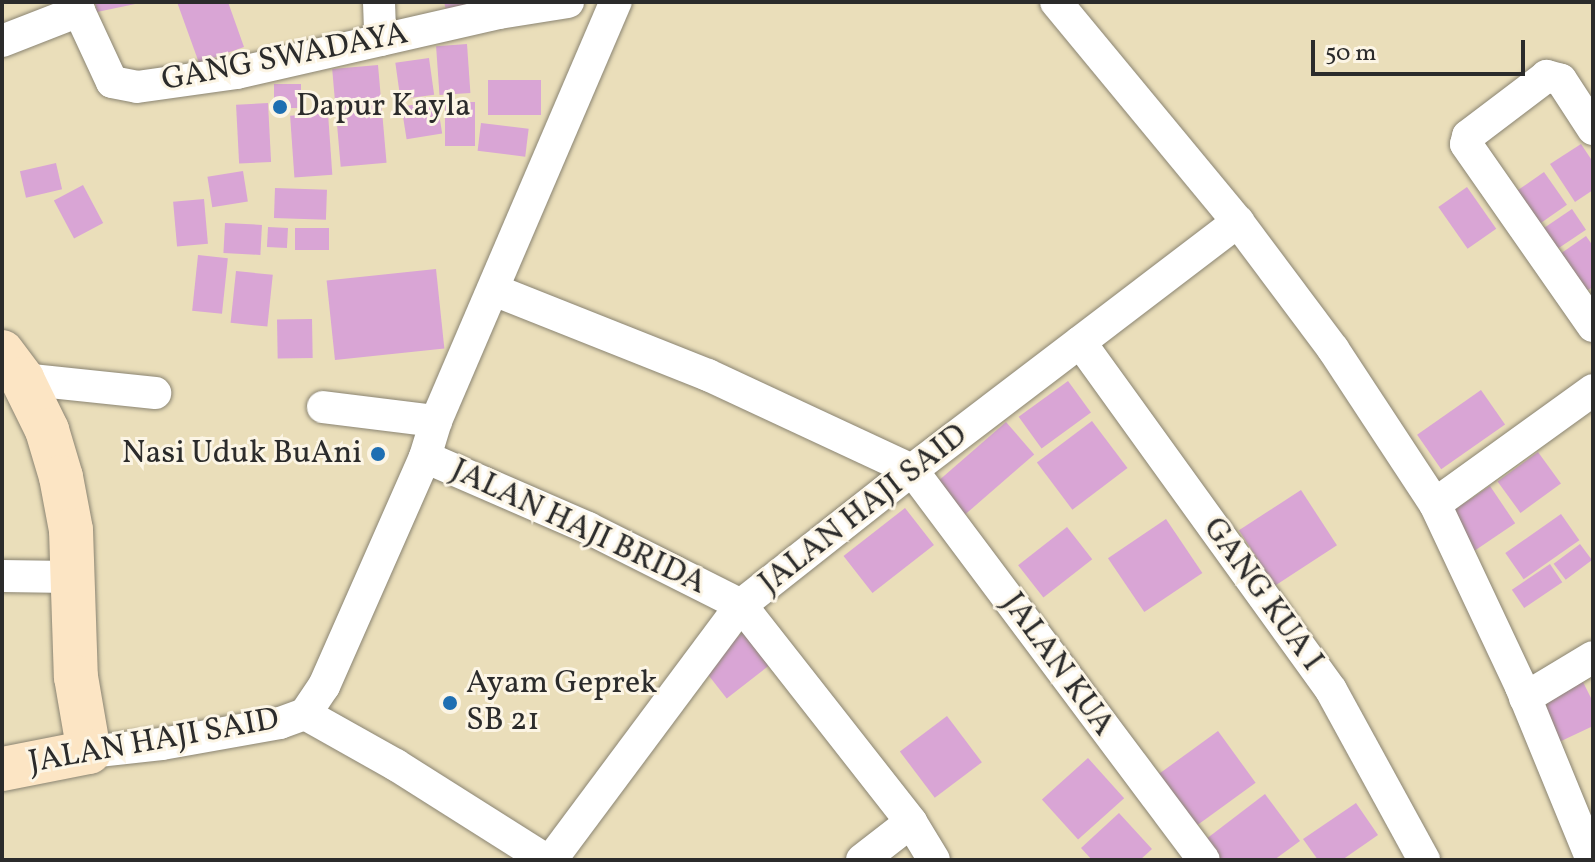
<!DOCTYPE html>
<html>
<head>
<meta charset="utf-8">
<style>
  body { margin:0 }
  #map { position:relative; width:1595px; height:862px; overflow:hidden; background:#eadeba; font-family:Vollkorn,serif }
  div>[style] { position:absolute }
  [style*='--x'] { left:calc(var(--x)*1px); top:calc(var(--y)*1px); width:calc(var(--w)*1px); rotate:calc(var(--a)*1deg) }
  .building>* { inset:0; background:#d9a5d5; transform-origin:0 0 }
  .roads { filter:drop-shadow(0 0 2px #8a8472) drop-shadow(0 0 2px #8a8472) }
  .street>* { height:32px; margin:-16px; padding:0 16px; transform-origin:16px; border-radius:16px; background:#fff }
  .secondary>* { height:44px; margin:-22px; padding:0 22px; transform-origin:22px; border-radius:22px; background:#fce5c4 }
  .dots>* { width:22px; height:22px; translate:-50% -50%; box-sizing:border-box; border:4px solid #fcf5e5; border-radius:50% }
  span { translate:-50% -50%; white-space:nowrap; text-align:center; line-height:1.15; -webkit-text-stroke:6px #fcf5e5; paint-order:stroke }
  .street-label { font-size:32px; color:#2b2b2b }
  .poi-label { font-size:32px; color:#2b2b2b }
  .left { translate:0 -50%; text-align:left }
  .right { translate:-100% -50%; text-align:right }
  .frame { position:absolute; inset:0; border:4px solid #2b2b2b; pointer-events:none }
  .scale { position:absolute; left:1311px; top:40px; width:214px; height:36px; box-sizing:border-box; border:4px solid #2b2b2b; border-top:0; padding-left:10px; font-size:24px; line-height:28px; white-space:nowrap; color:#2b2b2b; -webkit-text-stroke:6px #fcf5e5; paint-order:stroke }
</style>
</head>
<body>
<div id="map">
  <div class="building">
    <div style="clip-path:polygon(95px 2px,140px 2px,140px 3px,97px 12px)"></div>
    <div style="clip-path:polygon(177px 2px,228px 2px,244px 47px,199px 63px)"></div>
    <div style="clip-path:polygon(444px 2px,474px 2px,474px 3px,446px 10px)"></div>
    <div style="left:467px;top:44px;width:49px;height:31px;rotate:86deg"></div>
    <div style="left:429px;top:58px;width:37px;height:34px;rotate:82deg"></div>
    <div style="left:378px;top:65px;width:98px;height:46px;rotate:85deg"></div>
    <div style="left:488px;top:80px;width:53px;height:35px"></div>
    <div style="left:301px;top:84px;width:24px;height:27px;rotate:90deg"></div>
    <div style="left:437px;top:101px;width:33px;height:36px;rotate:81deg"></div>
    <div style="left:475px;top:102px;width:44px;height:30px;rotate:90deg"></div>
    <div style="left:268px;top:103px;width:59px;height:32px;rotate:87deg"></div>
    <div style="left:328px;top:113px;width:62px;height:38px;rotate:86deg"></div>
    <div style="left:481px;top:123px;width:48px;height:28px;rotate:7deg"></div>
    <div style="clip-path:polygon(1581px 144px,1593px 162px,1593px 190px,1575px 202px,1550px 164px)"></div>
    <div style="left:56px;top:163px;width:27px;height:37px;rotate:77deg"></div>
    <div style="left:243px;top:171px;width:31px;height:36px;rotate:81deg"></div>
    <div style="left:1544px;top:172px;width:40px;height:38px;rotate:55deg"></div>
    <div style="left:83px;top:185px;width:43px;height:33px;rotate:62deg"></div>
    <div style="left:1467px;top:187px;width:51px;height:35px;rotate:55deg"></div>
    <div style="left:275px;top:188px;width:52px;height:30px;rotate:2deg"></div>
    <div style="left:204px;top:199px;width:45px;height:31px;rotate:85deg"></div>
    <div style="left:1572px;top:209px;width:25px;height:36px;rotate:56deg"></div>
    <div style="left:225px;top:223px;width:37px;height:30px;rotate:3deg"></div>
    <div style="left:268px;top:227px;width:20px;height:20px;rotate:3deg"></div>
    <div style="left:329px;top:228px;width:22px;height:34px;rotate:90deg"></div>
    <div style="clip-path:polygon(1586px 236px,1593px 246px,1593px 287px,1586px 291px,1560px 254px)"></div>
    <div style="left:198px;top:255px;width:30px;height:56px;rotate:6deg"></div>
    <div style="left:436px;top:269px;width:80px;height:110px;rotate:84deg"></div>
    <div style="left:236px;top:271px;width:37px;height:52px;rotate:6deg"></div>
    <div style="left:312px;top:319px;width:39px;height:35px;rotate:89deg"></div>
    <div style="left:1068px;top:381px;width:39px;height:61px;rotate:54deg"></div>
    <div style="left:1481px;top:390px;width:42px;height:78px;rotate:55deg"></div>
    <div style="left:1092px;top:421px;width:59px;height:69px;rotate:53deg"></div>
    <div style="left:1006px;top:422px;width:43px;height:94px;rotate:49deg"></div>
    <div style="left:1538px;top:452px;width:39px;height:50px;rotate:54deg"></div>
    <div style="left:1490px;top:486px;width:45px;height:57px;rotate:56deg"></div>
    <div style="left:1301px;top:490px;width:66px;height:74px;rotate:57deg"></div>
    <div style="left:905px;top:508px;width:47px;height:78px;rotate:52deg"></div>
    <div style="left:1561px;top:514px;width:32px;height:68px;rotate:55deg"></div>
    <div style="left:1166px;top:519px;width:65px;height:70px;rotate:56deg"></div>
    <div style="left:1067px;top:527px;width:41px;height:62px;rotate:52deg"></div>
    <div style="left:1580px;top:544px;width:20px;height:33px;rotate:53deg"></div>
    <div style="left:1550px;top:564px;width:22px;height:46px;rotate:56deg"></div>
    <div style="left:745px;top:631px;width:42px;height:56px;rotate:52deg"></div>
    <div style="clip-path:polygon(1580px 676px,1593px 702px,1593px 726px,1557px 743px,1535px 697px)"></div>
    <div style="left:947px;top:716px;width:58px;height:59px;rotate:53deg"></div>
    <div style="left:1218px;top:731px;width:64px;height:74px;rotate:54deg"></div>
    <div style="left:1088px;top:758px;width:54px;height:62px;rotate:48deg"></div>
    <div style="clip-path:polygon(1265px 794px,1300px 841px,1274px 860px,1208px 860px,1197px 846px)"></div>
    <div style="clip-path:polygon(1356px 803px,1378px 835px,1342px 860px,1318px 860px,1303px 839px)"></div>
    <div style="clip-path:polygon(1119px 813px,1152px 849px,1140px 860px,1092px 860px,1081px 848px)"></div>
  </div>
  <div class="roads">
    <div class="street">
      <div style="--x:379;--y:2;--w:38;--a:88"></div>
      <div style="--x:1056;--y:2;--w:286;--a:50.4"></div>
      <div style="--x:1238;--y:222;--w:159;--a:53.2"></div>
      <div style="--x:1333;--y:349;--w:186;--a:56.7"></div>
      <div style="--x:1435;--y:504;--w:202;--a:64.8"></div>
      <div style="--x:1521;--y:687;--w:187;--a:67.7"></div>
      <div style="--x:2;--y:41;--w:83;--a:-21.3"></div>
      <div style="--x:79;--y:11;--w:78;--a:65.1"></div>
      <div style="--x:112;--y:82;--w:25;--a:11"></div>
      <div style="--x:137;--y:87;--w:101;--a:-8"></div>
      <div style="--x:237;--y:73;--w:269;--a:-12.9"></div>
      <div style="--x:499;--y:13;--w:70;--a:-9.1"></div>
      <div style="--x:1593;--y:129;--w:59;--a:-123.1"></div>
      <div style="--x:1561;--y:80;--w:15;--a:-164"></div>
      <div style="--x:1547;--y:76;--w:99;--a:142.8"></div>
      <div style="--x:1468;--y:136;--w:8;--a:104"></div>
      <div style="--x:1466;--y:144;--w:222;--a:55.1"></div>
      <div style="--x:494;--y:290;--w:230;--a:21.7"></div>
      <div style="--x:708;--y:375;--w:225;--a:25"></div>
      <div style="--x:912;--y:470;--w:487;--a:53.2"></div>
      <div style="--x:1080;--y:342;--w:429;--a:54.2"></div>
      <div style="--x:1331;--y:690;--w:194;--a:61.3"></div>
      <div style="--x:22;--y:379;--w:134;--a:6"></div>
      <div style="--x:323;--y:407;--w:114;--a:7.1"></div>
      <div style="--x:425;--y:457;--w:178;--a:23.5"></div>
      <div style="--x:588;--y:528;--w:171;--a:26.7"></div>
      <div style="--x:741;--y:605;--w:276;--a:51.9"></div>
      <div style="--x:1435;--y:504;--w:195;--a:-35.8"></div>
      <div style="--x:2;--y:576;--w:68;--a:0.8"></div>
      <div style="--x:1525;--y:698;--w:79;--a:-31.1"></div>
      <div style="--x:305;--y:714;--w:104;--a:29.3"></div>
      <div style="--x:396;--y:765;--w:178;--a:32.3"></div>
      <div style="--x:89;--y:752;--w:73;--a:-6.3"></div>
      <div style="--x:162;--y:744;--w:120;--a:-10.1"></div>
      <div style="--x:280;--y:723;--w:27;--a:-20"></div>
      <div style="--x:305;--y:714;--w:34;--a:-56"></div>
      <div style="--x:324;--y:686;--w:250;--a:-66.2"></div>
      <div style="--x:425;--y:457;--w:38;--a:-73"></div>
      <div style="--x:436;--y:421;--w:456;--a:-66.8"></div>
      <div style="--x:551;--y:860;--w:318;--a:-53.3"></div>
      <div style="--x:741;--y:605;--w:218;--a:-38.3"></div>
      <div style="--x:912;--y:470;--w:410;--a:-37.3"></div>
      <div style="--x:862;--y:860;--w:62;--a:-37.8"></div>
      <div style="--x:911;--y:822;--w:44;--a:58.8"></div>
    </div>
    <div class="secondary">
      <div style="--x:2;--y:352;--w:34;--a:53"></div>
      <div style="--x:22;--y:379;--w:57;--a:63.9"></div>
      <div style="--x:47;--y:430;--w:49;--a:73.4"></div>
      <div style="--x:61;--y:477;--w:54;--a:79.3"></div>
      <div style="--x:71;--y:530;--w:147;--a:88.1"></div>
      <div style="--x:76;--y:677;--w:76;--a:80.2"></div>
      <div style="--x:89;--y:752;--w:89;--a:168.9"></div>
    </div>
  </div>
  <div class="dots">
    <div style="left:280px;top:107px;background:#1f6fb2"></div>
    <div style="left:378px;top:454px;background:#1f6fb2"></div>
    <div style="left:450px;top:703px;background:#1f6fb2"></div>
  </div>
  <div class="street-label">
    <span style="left:285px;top:58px;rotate:-11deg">GANG SWADAYA</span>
    <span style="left:864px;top:510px;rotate:-38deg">JALAN HAJI SAID</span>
    <span style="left:578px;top:528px;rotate:25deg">JALAN HAJI BRIDA</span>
    <span style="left:1262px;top:595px;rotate:54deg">GANG KUA I</span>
    <span style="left:1057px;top:665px;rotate:54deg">JALAN KUA</span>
    <span style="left:154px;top:742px;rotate:-10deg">JALAN HAJI SAID</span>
  </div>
  <div class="poi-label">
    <span class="left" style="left:296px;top:107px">Dapur Kayla</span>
    <span class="right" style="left:362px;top:454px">Nasi Uduk BuAni</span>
    <span class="left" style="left:466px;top:703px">Ayam Geprek<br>SB 21</span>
  </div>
  <div class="frame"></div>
  <div class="scale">50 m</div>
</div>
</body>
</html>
